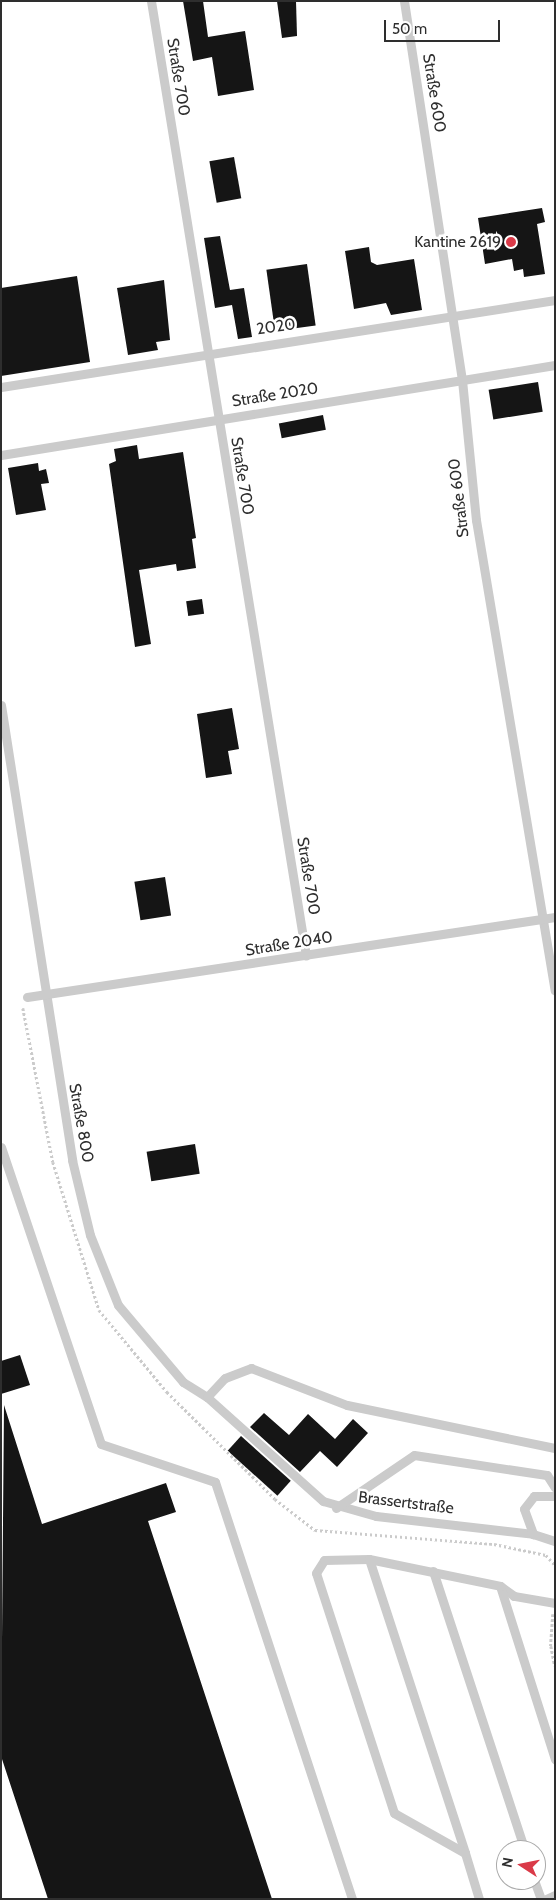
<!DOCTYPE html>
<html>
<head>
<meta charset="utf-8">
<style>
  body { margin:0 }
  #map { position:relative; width:556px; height:1900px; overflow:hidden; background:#fff; font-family:Cabin,sans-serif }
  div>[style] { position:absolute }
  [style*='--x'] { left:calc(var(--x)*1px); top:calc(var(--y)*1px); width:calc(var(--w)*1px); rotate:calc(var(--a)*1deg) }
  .building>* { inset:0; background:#151515; transform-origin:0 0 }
  .path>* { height:2.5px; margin-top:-1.25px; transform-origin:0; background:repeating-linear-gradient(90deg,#cbcbcb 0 2.5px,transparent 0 5px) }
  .service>* { height:9px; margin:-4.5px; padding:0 4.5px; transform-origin:4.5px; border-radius:4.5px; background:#cbcbcb }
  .dots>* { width:14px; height:14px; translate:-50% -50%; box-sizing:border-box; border:2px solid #fff; border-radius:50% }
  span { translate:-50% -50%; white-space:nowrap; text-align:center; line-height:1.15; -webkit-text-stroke:5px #fff; paint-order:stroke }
  .street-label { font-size:16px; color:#2e2e2e }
  .poi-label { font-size:16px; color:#2e2e2e }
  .right { translate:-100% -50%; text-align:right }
  .frame { position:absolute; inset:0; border:2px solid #2e2e2e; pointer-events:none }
  .north { position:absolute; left:496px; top:1840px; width:50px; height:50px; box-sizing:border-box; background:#fff; border:1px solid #ababab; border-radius:50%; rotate:281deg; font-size:14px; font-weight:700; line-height:20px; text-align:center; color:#2e2e2e }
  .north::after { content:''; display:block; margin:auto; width:18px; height:22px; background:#da3a48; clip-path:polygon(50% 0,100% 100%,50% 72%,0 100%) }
  .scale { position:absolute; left:384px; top:20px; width:116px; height:22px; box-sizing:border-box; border:2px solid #2e2e2e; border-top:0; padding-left:6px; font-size:15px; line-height:18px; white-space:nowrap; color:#2e2e2e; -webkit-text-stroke:4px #fff; paint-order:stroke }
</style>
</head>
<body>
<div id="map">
  <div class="building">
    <div style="clip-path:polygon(183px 1px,203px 1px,208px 37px,245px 31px,254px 90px,218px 96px,212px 57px,193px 61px)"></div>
    <div style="clip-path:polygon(277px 1px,296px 1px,297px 36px,282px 38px)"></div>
    <div style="left:234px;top:157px;width:42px;height:25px;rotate:80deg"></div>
    <div style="clip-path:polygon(542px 208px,545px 222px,537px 224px,545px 274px,524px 277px,523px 269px,514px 271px,512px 259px,485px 264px,478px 218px)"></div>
    <div style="clip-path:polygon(220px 236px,230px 290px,244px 288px,252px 337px,238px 339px,232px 305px,215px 308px,204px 238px)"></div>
    <div style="clip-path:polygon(369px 247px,371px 262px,377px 265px,414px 259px,422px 310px,391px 315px,386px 303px,354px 309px,345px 251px)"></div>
    <div style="left:307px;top:264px;width:62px;height:41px;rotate:82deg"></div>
    <div style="clip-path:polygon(77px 276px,90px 362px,1px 376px,1px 288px)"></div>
    <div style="clip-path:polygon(164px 280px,170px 340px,156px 342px,158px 350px,128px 355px,117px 288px)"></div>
    <div style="left:538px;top:382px;width:30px;height:50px;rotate:81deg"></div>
    <div style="left:323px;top:415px;width:15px;height:45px;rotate:79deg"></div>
    <div style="clip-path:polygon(137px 445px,139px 459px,183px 452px,196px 538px,192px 539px,196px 568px,177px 571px,176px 564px,139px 570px,151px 644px,135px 647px,109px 464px,116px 461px,114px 449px)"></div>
    <div style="clip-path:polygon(38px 463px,39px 471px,46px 469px,49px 483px,41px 484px,46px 510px,16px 515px,8px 468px)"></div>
    <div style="left:202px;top:599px;width:15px;height:16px;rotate:82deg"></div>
    <div style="clip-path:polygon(232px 708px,239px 749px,228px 751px,232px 774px,206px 778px,197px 714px)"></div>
    <div style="left:165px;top:877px;width:39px;height:31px;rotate:81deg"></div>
    <div style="left:195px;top:1144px;width:30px;height:49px;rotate:81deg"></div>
    <div style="clip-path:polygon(20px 1355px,30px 1385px,1px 1394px,1px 1361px)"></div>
    <div style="clip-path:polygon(4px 1405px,42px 1524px,166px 1483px,176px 1512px,148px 1521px,272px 1899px,48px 1899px,1px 1756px)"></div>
    <div style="clip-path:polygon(264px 1413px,289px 1435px,308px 1414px,335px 1439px,353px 1419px,368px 1433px,337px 1467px,320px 1451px,300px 1472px,250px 1427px)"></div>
    <div style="left:241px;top:1436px;width:67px;height:20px;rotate:42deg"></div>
  </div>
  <div class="path">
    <div style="--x:23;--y:1008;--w:157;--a:79"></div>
    <div style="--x:53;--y:1162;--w:155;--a:72.7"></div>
    <div style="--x:99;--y:1310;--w:107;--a:50.3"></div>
    <div style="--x:167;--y:1392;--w:152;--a:44.7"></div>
    <div style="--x:275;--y:1499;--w:51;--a:37.8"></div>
    <div style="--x:315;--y:1530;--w:180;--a:4.5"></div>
    <div style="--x:494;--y:1544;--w:53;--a:11.9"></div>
    <div style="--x:546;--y:1555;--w:13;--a:48"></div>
    <div style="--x:553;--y:1614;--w:32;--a:94"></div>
    <div style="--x:551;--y:1646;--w:20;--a:79"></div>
  </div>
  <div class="service">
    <div style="--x:151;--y:1;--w:967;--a:80.78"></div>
    <div style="--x:404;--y:1;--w:383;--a:81.3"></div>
    <div style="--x:462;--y:380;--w:141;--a:84.3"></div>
    <div style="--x:476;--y:520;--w:477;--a:80.5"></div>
    <div style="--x:1;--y:387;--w:561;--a:-8.92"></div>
    <div style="--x:1;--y:455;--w:561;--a:-9.23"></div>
    <div style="--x:1;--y:705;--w:461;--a:81.1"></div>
    <div style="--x:72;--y:1160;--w:77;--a:76.5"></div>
    <div style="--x:90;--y:1235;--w:75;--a:68.2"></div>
    <div style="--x:118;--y:1305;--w:101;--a:49.8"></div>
    <div style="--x:183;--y:1382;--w:28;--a:32"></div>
    <div style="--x:207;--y:1397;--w:156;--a:41.9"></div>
    <div style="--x:323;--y:1501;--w:55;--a:15.8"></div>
    <div style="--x:376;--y:1516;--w:158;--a:6.5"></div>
    <div style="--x:27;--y:997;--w:534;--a:-8.62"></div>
    <div style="--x:1;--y:1147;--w:313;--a:71.4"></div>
    <div style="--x:101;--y:1444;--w:120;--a:18.4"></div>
    <div style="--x:215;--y:1482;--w:439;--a:71.8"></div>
    <div style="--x:207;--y:1397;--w:26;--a:-47"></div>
    <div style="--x:225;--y:1378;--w:28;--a:-21"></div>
    <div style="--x:251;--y:1368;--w:103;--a:21.1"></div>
    <div style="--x:347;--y:1405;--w:212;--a:11.7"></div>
    <div style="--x:555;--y:1496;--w:21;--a:180"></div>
    <div style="--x:534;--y:1496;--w:16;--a:128"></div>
    <div style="--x:524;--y:1509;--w:27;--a:70"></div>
    <div style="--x:533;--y:1534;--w:23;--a:18"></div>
    <div style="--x:336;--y:1508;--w:94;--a:-34.2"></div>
    <div style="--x:414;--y:1455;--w:134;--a:8.6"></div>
    <div style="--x:547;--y:1475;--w:15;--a:58"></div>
    <div style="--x:369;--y:1559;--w:309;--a:71.9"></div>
    <div style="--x:433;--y:1571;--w:294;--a:71.8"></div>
    <div style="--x:555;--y:1603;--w:42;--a:-170.3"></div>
    <div style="--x:514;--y:1596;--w:17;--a:-144"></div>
    <div style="--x:500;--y:1586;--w:182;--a:72.4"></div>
    <div style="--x:534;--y:1880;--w:20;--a:70"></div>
    <div style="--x:479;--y:1899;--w:48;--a:-106.9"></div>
    <div style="--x:465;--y:1853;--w:81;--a:-150.6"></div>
    <div style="--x:394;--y:1813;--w:252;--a:-108"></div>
    <div style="--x:316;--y:1573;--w:15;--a:-58"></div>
    <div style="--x:324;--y:1560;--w:45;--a:-1.3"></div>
    <div style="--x:369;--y:1559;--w:134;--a:11.6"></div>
    <div style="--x:546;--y:1899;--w:10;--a:-24"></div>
  </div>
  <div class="dots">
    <div style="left:511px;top:242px;background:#da3a48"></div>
  </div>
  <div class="street-label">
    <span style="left:178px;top:77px;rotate:81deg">Straße 700</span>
    <span style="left:434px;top:93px;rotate:81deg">Straße 600</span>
    <span style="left:276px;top:327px;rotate:-8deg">2020</span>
    <span style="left:275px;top:395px;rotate:-9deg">Straße 2020</span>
    <span style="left:242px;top:476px;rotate:81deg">Straße 700</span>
    <span style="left:459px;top:498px;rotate:-97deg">Straße 600</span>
    <span style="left:308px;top:876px;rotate:81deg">Straße 700</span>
    <span style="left:289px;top:944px;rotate:-9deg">Straße 2040</span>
    <span style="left:81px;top:1123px;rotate:80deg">Straße 800</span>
    <span style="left:406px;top:1503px;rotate:7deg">Brassertstraße</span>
  </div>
  <div class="poi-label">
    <span class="right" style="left:501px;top:242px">Kantine 2619</span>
  </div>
  <div class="frame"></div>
  <div class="north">N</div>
  <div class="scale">50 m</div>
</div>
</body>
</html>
